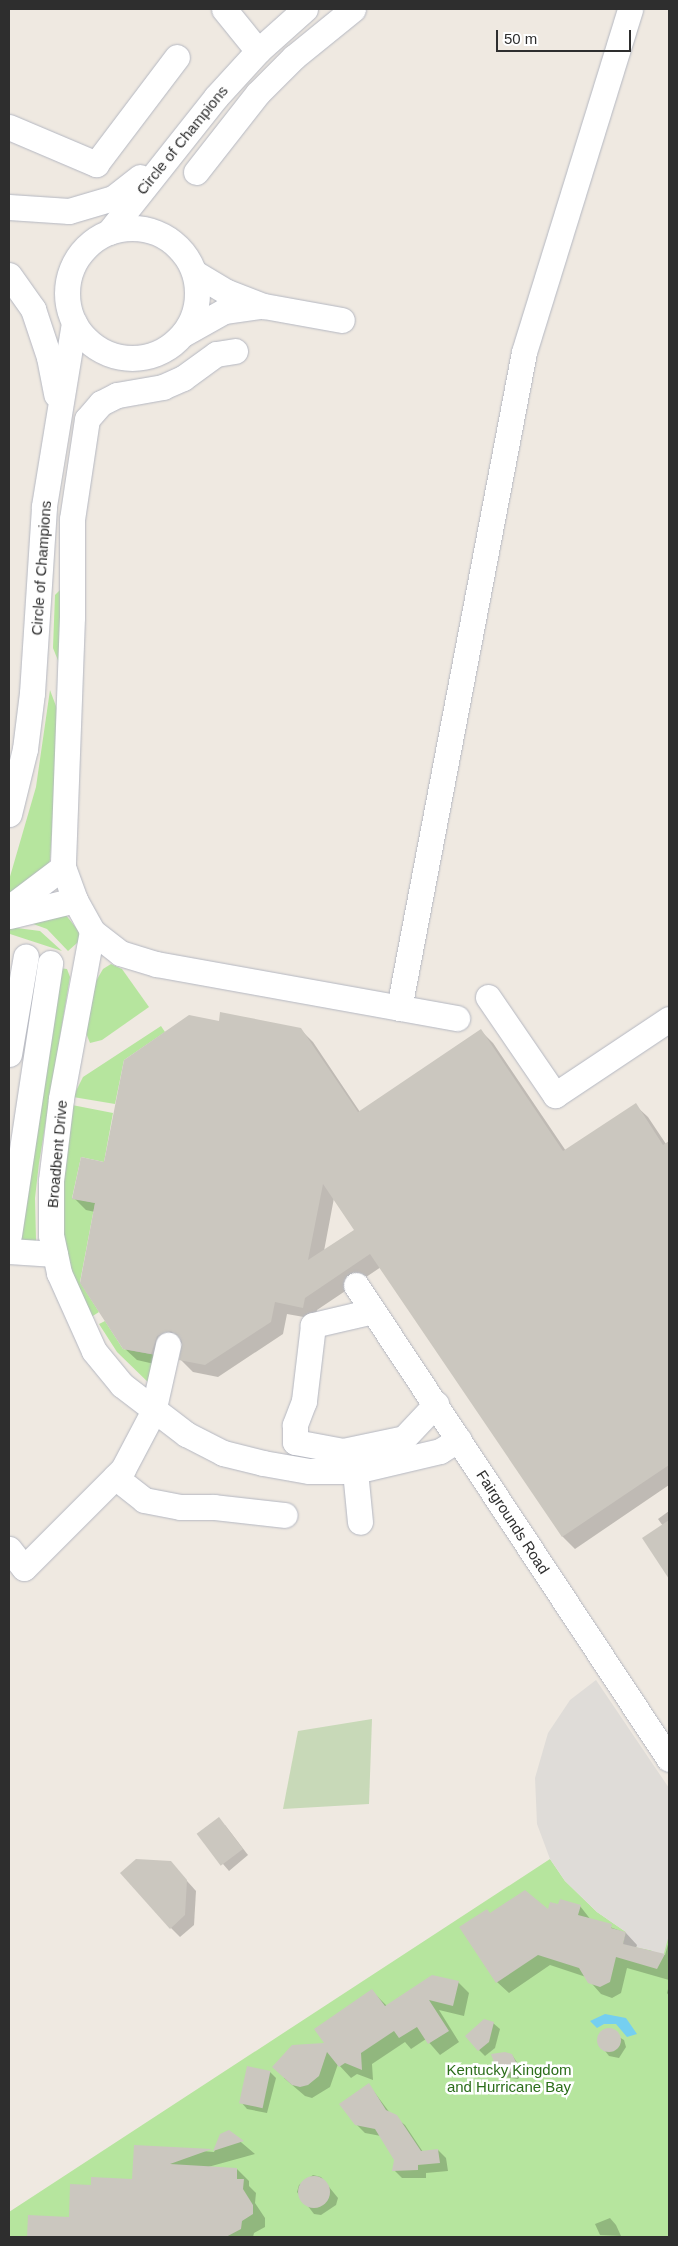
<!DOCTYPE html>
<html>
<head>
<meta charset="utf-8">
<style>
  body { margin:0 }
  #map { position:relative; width:678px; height:2246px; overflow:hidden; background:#efe9e1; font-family:Helvetica,sans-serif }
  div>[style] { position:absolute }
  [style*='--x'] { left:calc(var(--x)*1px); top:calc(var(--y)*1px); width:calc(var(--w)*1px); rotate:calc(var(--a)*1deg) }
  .green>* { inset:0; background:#b6e59e }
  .cemetery>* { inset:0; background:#c8d9b8 }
  .plaza>* { inset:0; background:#dfdcd8 }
  .water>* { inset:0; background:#75cff0 }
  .shadow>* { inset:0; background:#0003 }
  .building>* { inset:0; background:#cbc7bf; transform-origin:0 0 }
  .round { border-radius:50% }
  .roads { filter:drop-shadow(0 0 1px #b4b7c1) drop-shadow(0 0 1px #b4b7c1) }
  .minor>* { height:25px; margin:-12.5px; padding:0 12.5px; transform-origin:12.5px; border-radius:12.5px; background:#fff }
  .minor>.ring { margin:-12.5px; padding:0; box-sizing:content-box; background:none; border:25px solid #fff; border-radius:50% }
  span { translate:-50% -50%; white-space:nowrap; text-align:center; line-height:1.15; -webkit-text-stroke:5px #fff; paint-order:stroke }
  .street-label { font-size:15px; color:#2e2e2e }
  .park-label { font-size:15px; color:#2c6e1b }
  .frame { position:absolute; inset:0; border:10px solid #2e2e2e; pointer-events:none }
  .scale { position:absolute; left:496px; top:30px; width:135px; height:22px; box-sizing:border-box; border:2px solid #2e2e2e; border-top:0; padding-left:6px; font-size:15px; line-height:18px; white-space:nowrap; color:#2e2e2e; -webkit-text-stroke:4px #fff; paint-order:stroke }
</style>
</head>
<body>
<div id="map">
  <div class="green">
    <div style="clip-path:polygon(60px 590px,61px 668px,53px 648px,55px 595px)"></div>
    <div style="clip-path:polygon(50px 690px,60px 717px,50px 860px,48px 867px,9px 899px,9px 880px,36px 787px)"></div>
    <div style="clip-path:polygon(65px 914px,81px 934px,80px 945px,77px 943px,68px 951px,47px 929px,25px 921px)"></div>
    <div style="clip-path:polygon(12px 924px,17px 928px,40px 931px,62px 951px,10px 934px,9px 937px,9px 925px)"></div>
    <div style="clip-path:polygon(111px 964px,122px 969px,149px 1007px,102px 1040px,90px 1043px,86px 1033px,96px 981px,103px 969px)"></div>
    <div style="clip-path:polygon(59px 968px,67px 969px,70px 977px,39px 1163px,35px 1198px,36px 1241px,16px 1240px)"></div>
    <div style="clip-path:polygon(161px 1026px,165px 1032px,124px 1060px,115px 1104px,73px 1097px,83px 1077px)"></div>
    <div style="clip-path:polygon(72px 1105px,113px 1113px,104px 1162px,81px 1157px,72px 1198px,95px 1203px,80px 1282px,99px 1312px,88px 1319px,69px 1277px,60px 1210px)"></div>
    <div style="clip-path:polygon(105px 1321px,123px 1349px,161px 1356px,154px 1388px,117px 1352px,99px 1324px)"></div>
    <div style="clip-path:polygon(550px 1859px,565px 1881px,597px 1912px,626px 1932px,623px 1944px,650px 1950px,669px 1935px,669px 2237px,9px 2237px,9px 2212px)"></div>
  </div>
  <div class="cemetery">
    <div style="clip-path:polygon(372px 1719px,369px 1804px,283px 1809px,298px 1731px)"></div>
  </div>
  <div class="plaza">
    <div style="clip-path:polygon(596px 1680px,669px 1788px,669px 1935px,663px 1957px,650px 1950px,623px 1945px,626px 1932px,597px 1912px,565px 1881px,550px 1859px,537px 1824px,535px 1778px,548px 1733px,570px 1700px)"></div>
  </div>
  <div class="water">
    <div style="clip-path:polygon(605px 2014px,626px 2018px,637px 2034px,627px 2037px,616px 2024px,604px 2024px,597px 2028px,590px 2021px)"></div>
  </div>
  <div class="shadow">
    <div style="clip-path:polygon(evenodd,220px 1022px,301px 1030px,313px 1042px,360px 1112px,481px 1031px,493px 1043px,566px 1151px,635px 1105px,648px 1117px,666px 1144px,669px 1142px,669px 1485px,575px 1549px,563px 1537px,381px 1267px,317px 1310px,315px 1319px,287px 1314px,283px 1334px,218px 1377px,193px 1372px,181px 1360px,183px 1343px,169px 1348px,163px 1366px,137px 1360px,124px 1348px,95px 1212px,86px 1210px,74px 1198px,220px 1022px,334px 1198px,355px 1230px,324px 1251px,334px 1198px)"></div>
    <div style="clip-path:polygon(669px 1511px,669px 1577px,644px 1539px,663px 1526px,658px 1519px)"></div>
    <div style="clip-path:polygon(225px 1825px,248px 1855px,229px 1871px,223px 1864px)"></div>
    <div style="clip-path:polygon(170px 1862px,196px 1891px,194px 1925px,180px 1937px,171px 1928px)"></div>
    <div style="clip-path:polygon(559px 1905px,580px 1906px,591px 1920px,626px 1933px,637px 1945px,636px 1948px,665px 1955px,669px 1941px,669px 1980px,627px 1968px,621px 1993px,612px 1998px,601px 1994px,586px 1977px,550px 1965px,509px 1993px,497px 1982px,491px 1914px,549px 1911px)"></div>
    <div style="clip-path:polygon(458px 1982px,469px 1993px,464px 2016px,439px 2010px,459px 2042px,440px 2055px,426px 2039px,411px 2049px,405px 2042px,372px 2064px,373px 2080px,357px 2074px,351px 2078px,338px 2064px,330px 2087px,312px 2098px,305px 2096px,284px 2078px,326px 2044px,372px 1991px,387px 2006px)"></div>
    <div style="clip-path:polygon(669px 1985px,669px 1996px,667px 1993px)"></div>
    <div style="clip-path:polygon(493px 2023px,500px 2029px,495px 2048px,485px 2056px,479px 2050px)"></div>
    <div style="clip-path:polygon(607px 2030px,624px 2040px,626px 2047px,619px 2058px,609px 2056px,599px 2043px,601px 2034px)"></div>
    <div style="clip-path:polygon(512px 2055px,523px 2071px,518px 2079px,504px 2077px,498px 2071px)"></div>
    <div style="clip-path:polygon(248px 2068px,270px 2072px,276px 2078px,267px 2113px,247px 2109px,241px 2102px)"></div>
    <div style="clip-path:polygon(369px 2085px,390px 2113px,405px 2125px,423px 2152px,438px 2150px,446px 2158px,448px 2171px,426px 2173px,426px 2178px,402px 2178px,394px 2170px,396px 2160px,381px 2136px,365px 2133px,356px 2124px)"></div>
    <div style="clip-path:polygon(229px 2132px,255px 2154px,208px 2167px,237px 2169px,249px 2181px,249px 2186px,256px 2193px,255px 2203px,265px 2218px,265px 2227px,254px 2233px,253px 2237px,28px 2237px,29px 2216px,70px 2219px,92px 2186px,133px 2181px,135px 2146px,214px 2152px,222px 2134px)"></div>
    <div style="clip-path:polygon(313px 2175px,321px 2177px,338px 2198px,336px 2205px,321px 2215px,314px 2214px,297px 2192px,299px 2185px)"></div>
    <div style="clip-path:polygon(610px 2218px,616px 2225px,621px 2236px,600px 2235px,595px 2224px)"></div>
  </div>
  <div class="building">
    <div style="clip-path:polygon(evenodd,220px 1012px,301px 1028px,358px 1112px,481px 1029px,563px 1151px,636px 1103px,663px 1145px,669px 1141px,669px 1465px,562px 1537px,370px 1254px,305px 1298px,303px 1308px,275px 1302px,271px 1322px,205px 1365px,179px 1360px,182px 1341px,171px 1331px,157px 1336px,151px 1354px,123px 1349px,80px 1283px,95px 1203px,72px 1199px,81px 1157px,104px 1162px,124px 1060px,189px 1015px,219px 1021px,220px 1012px,323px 1184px,354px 1230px,308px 1260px,323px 1184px)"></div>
    <div style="clip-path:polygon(669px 1520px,669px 1579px,642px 1538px)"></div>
    <div style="left:219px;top:1817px;width:40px;height:28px;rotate:53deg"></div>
    <div style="clip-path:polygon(136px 1859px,171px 1861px,187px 1880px,185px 1915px,170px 1929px,120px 1873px)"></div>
    <div style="clip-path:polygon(525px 1890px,548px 1909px,550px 1902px,558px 1904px,560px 1899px,581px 1905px,578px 1915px,612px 1924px,611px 1928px,626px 1932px,623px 1944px,665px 1954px,657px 1969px,616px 1957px,610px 1982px,600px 1987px,588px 1983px,579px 1968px,538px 1955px,496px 1983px,459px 1927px,487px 1909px,490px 1913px)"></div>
    <div style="clip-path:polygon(432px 1975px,459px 1981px,453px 2006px,429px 2000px,449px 2031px,428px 2044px,417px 2027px,399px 2038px,394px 2031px,361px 2053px,362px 2070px,345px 2063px,339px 2067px,327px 2052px,319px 2076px,308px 2085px,300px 2087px,292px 2085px,272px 2067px,292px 2045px,324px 2043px,314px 2029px,372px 1989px,385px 2006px)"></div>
    <div style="clip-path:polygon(484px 2019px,494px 2022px,489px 2042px,478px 2051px,465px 2036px)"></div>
    <div class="round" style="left:597px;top:2028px;width:24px;height:24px"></div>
    <div style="clip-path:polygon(505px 2052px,512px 2054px,517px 2064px,508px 2075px,497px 2071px,491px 2054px)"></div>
    <div style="left:247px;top:2066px;width:24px;height:38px;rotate:12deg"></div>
    <div style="clip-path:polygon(369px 2083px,386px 2110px,397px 2115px,421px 2151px,438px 2149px,440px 2163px,418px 2165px,418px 2170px,392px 2171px,394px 2160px,375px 2129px,355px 2125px,339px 2104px)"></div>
    <div style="clip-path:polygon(229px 2130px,244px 2141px,213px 2151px,220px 2134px)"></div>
    <div style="clip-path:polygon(134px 2145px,212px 2149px,170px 2164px,237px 2168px,237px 2179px,244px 2179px,243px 2189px,253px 2205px,253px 2214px,242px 2221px,241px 2229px,226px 2237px,27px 2237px,28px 2215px,69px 2217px,70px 2184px,91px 2185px,91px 2177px,132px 2179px)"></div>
    <div class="round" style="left:298px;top:2176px;width:32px;height:32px"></div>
  </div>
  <div class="roads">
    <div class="minor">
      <div style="--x:224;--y:9;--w:54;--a:51"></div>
      <div style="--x:9;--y:127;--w:95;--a:23"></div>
      <div style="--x:96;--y:164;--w:134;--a:-52.9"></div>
      <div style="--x:196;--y:172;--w:100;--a:-51.9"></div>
      <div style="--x:258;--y:93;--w:51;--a:-45"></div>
      <div style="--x:294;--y:57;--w:76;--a:-39.1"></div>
      <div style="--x:9;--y:207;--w:60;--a:3.8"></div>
      <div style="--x:69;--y:211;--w:46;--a:-16.5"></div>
      <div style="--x:113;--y:198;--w:34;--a:-38"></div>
      <div class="ring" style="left:67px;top:228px;width:105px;height:105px"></div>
      <div style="--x:109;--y:232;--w:172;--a:-51.6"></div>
      <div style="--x:216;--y:97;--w:62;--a:-47.6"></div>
      <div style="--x:258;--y:51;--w:63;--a:-41.8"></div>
      <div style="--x:195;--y:273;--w:37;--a:31"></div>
      <div style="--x:227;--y:292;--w:40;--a:21"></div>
      <div style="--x:264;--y:306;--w:79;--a:10.2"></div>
      <div style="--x:9;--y:275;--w:42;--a:54.8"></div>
      <div style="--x:33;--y:309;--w:51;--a:71.6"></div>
      <div style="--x:49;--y:357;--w:38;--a:79"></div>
      <div style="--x:183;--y:334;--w:47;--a:-29.3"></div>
      <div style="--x:224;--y:311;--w:37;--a:-8"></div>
      <div style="--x:235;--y:351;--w:19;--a:171"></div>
      <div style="--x:216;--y:354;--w:41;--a:144"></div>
      <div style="--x:183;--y:378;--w:22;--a:156"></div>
      <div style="--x:163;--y:387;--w:47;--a:170.1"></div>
      <div style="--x:117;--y:395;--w:18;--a:153"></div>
      <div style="--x:101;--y:403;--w:21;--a:131"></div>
      <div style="--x:87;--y:419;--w:101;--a:98.5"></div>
      <div style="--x:72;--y:519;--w:98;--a:90"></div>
      <div style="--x:72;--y:617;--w:250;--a:92.1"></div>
      <div style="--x:63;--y:867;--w:35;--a:70"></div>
      <div style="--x:75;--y:900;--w:35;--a:61"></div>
      <div style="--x:92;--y:931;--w:36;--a:38"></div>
      <div style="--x:120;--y:953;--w:38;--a:17"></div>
      <div style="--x:156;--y:964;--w:306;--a:10.2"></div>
      <div style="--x:9;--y:814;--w:67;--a:-76.2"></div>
      <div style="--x:25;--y:749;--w:56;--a:-82.9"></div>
      <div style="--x:32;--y:693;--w:187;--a:-86.3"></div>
      <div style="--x:44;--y:506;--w:186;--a:-80.7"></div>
      <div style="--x:9;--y:908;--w:68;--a:-37.2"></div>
      <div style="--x:9;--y:916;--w:68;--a:-13.6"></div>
      <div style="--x:92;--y:931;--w:171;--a:100.5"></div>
      <div style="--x:61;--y:1099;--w:83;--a:97"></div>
      <div style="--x:51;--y:1181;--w:54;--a:90"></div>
      <div style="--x:51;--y:1235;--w:39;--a:78"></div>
      <div style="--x:59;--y:1273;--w:85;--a:65.8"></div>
      <div style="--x:94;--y:1351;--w:44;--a:50.5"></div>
      <div style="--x:122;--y:1385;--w:81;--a:37.4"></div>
      <div style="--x:186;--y:1434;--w:42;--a:27.2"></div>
      <div style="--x:223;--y:1453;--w:41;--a:14"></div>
      <div style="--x:263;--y:1463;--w:47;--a:9.9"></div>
      <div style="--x:309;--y:1471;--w:46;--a:0"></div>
      <div style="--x:355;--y:1471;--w:87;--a:-13.2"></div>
      <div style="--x:440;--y:1451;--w:22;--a:-32"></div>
      <div style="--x:488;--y:997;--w:119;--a:55.6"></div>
      <div style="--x:555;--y:1095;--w:137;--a:-33.7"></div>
      <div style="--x:399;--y:1008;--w:668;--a:-79.21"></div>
      <div style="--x:524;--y:352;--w:359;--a:-72.8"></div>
      <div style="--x:9;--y:1054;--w:99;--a:-80.2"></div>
      <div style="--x:9;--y:1235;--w:275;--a:-81.4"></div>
      <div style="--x:9;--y:1251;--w:46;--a:3.7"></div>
      <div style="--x:356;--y:1285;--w:568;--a:56.56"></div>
      <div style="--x:373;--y:1311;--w:62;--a:166.9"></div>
      <div style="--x:313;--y:1325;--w:77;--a:96.8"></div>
      <div style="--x:304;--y:1401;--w:26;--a:111"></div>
      <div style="--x:295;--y:1425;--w:17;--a:90"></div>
      <div style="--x:295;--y:1442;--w:49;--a:10.6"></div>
      <div style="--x:343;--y:1451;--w:62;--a:-12"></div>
      <div style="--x:404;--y:1438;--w:47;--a:-46.7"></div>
      <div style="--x:355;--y:1471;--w:51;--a:84.4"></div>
      <div style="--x:115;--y:1477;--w:37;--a:38"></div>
      <div style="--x:144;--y:1500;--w:37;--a:11"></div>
      <div style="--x:180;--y:1507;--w:34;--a:0"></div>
      <div style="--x:214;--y:1507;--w:71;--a:6.4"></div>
      <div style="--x:9;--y:1549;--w:24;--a:52"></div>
      <div style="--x:24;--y:1568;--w:140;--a:-45"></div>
      <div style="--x:123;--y:1469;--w:64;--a:-62.2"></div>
      <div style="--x:153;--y:1412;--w:69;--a:-77.4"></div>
    </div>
  </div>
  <div class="street-label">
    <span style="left:182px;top:140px;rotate:-51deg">Circle of Champions</span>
    <span style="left:41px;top:568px;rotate:-86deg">Circle of Champions</span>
    <span style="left:57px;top:1154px;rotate:-85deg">Broadbent Drive</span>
    <span style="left:513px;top:1522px;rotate:57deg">Fairgrounds Road</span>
  </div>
  <div class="park-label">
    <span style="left:509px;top:2078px">Kentucky Kingdom<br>and Hurricane Bay</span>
  </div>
  <div class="frame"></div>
  <div class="scale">50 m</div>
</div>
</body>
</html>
